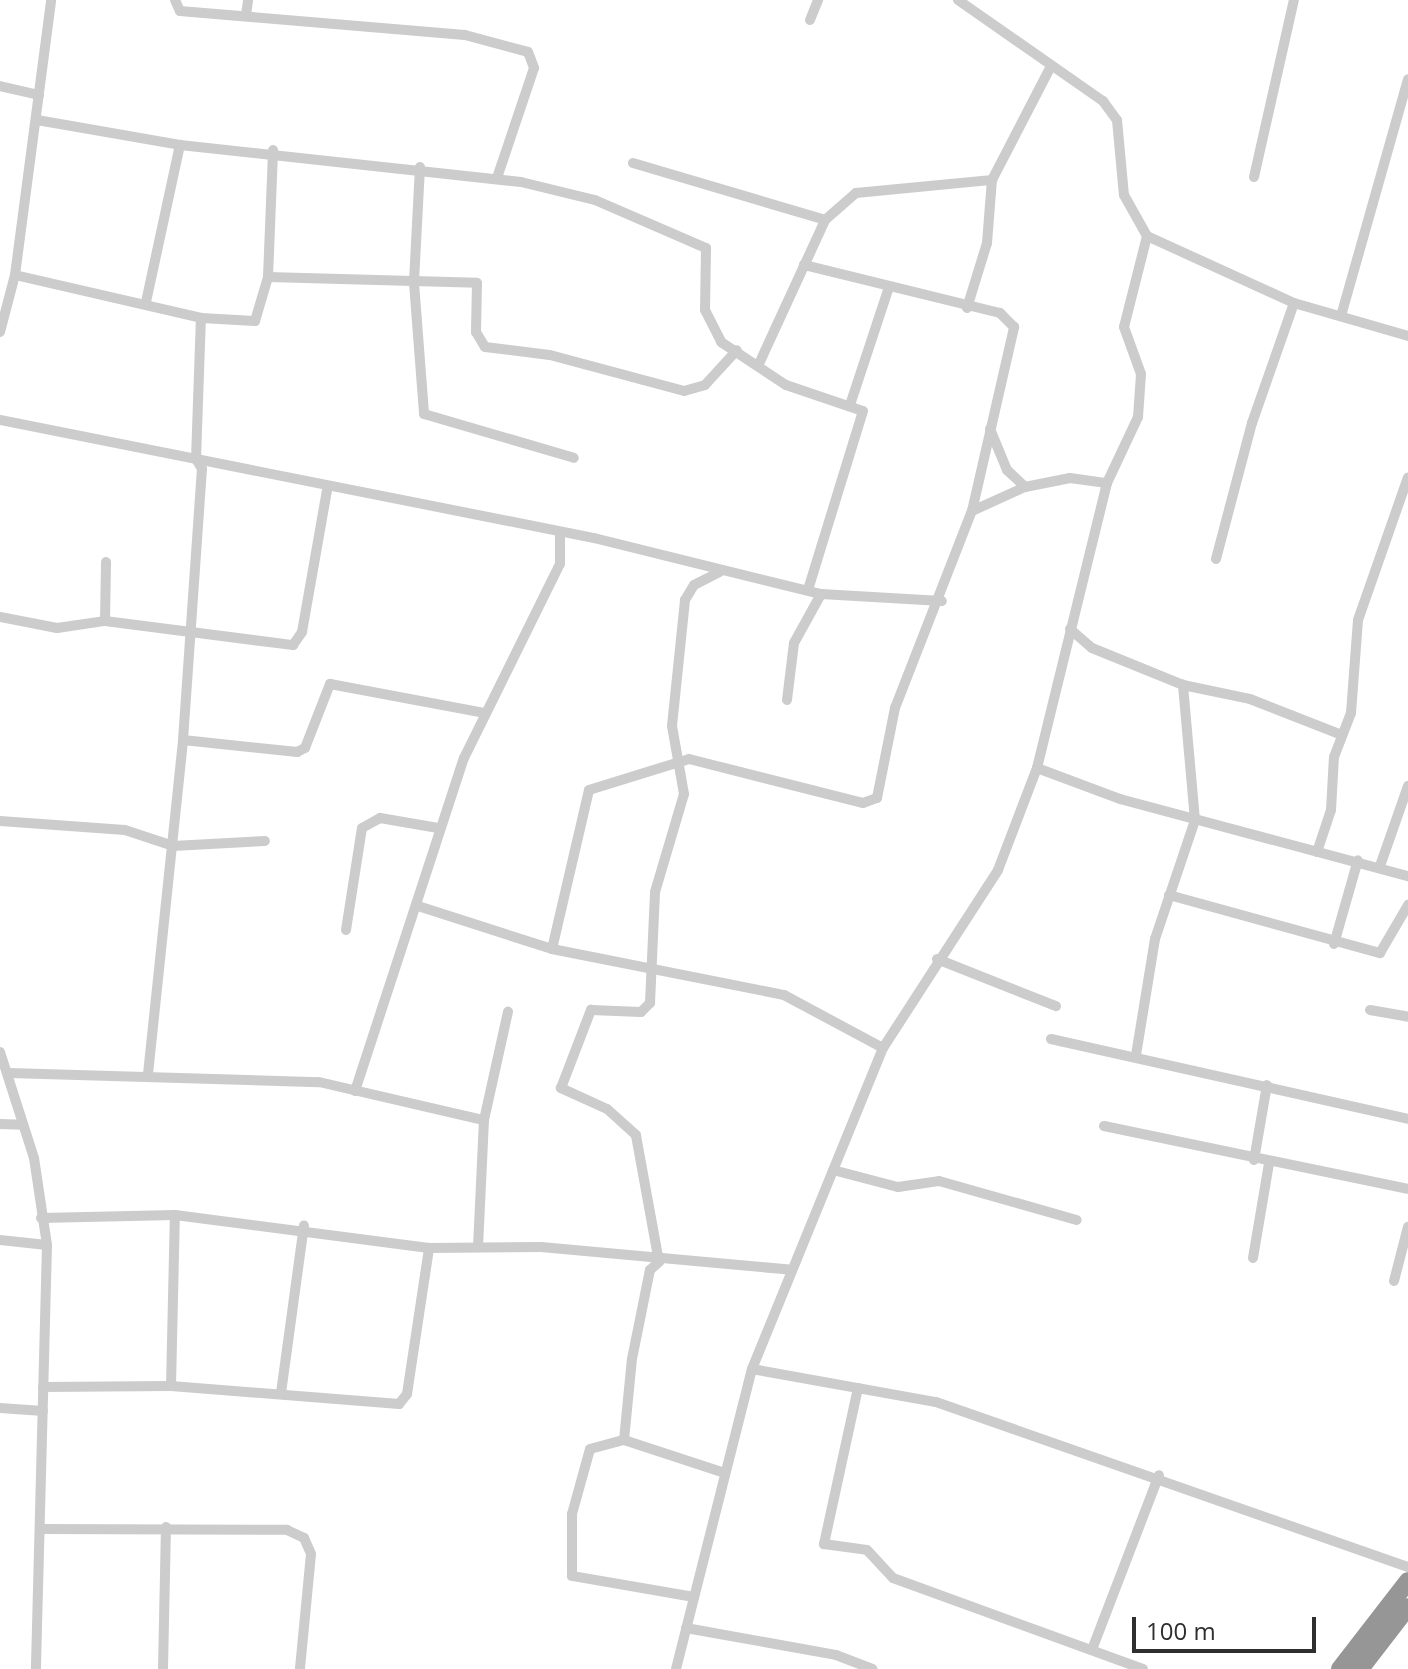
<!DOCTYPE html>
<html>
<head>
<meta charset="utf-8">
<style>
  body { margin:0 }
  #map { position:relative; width:1408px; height:1669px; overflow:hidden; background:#fff; font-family:"Open Sans",sans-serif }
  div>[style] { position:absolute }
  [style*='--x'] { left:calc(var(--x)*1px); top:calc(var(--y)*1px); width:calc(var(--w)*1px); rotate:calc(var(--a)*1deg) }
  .street>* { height:10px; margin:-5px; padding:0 5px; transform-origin:5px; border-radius:5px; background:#ccc }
  .highway>* { height:18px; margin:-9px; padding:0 9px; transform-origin:9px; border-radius:9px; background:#969696 }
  span { translate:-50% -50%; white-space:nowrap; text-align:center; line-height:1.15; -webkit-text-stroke:8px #fff; paint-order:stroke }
  .scale { position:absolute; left:1132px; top:1617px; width:184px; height:36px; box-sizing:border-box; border:4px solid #2f2f2f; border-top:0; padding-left:10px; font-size:24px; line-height:28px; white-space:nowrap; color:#2f2f2f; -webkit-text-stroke:6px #fff; paint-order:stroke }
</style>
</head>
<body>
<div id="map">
  <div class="street">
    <div style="--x:175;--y:0;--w:12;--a:66"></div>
    <div style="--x:180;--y:11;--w:286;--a:4.8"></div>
    <div style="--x:465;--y:35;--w:65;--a:15.1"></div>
    <div style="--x:528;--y:52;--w:17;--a:69"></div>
    <div style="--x:534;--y:68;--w:116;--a:108.6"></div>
    <div style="--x:958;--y:0;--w:177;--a:34.9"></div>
    <div style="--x:1103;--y:101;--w:24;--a:54"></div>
    <div style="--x:1117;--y:120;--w:75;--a:84.7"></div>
    <div style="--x:1124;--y:195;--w:47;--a:60.7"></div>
    <div style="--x:1147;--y:236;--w:162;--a:24.5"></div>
    <div style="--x:1294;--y:303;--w:119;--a:16.1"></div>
    <div style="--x:246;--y:15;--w:15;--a:-82"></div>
    <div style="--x:810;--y:20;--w:22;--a:-68"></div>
    <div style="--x:0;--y:86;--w:40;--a:13"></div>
    <div style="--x:37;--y:120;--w:145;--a:9.9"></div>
    <div style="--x:180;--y:145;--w:343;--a:6.2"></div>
    <div style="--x:521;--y:182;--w:76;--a:13.7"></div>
    <div style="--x:595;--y:200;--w:121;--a:23.4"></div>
    <div style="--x:706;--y:248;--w:62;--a:90.9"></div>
    <div style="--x:705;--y:310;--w:36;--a:63"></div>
    <div style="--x:721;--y:342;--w:78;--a:33.5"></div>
    <div style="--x:786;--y:385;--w:81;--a:18.7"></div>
    <div style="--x:863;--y:411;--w:187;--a:107.1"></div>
    <div style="--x:633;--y:163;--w:200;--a:16.5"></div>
    <div style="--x:420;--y:167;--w:116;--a:93"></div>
    <div style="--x:414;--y:283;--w:131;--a:85.6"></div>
    <div style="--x:424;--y:414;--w:156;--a:16.3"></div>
    <div style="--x:1254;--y:177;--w:181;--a:-77.3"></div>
    <div style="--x:15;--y:275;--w:191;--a:13"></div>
    <div style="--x:201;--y:318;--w:54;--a:3.2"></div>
    <div style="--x:255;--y:321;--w:46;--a:-73.5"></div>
    <div style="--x:268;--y:277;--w:127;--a:-87.7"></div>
    <div style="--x:268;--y:277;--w:209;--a:1.6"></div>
    <div style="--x:477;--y:283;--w:49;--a:91.2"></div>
    <div style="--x:476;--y:332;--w:17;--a:59"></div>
    <div style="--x:485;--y:347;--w:65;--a:7"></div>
    <div style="--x:550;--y:355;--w:139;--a:15"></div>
    <div style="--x:684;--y:391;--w:22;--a:-16"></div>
    <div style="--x:705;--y:385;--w:47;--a:-47.6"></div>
    <div style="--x:146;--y:302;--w:161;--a:-77.8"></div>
    <div style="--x:967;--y:308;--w:68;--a:-72.9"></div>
    <div style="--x:987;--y:243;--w:63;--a:-85.5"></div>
    <div style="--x:992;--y:180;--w:124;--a:-62.6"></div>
    <div style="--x:1341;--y:316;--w:246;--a:-74.2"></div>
    <div style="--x:0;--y:332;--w:59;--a:-75.3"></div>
    <div style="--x:15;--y:275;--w:277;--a:-82.5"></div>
    <div style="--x:758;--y:366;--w:161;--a:-65.3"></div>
    <div style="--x:825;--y:220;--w:41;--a:-41.1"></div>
    <div style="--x:856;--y:193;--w:137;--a:-5.5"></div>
    <div style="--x:850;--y:405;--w:124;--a:-71.7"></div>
    <div style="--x:0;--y:420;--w:606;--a:11.24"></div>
    <div style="--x:594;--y:538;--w:234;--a:13.9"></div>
    <div style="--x:821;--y:594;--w:121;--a:3.3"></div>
    <div style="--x:990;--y:429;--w:44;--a:67.5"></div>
    <div style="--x:1007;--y:470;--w:25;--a:43"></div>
    <div style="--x:972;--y:511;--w:58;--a:-24.4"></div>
    <div style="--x:1025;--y:487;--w:46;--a:-11.3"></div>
    <div style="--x:1070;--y:478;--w:37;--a:8"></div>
    <div style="--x:1216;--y:559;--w:141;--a:-75.2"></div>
    <div style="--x:1252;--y:423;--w:127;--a:-70.7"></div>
    <div style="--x:0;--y:617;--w:58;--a:10.9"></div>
    <div style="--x:57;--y:628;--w:49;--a:-8.3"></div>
    <div style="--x:105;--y:621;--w:190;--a:7.3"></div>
    <div style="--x:293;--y:645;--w:16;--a:-55"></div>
    <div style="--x:302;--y:632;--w:144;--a:-80"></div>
    <div style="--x:105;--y:621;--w:59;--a:-89"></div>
    <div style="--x:1070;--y:629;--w:29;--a:41"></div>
    <div style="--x:1092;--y:648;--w:98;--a:22.1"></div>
    <div style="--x:1183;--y:685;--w:68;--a:11.8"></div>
    <div style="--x:1250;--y:699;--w:99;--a:21.4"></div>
    <div style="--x:787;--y:700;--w:57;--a:-83"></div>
    <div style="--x:794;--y:643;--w:56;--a:-61.1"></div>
    <div style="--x:183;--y:740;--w:115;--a:6"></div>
    <div style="--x:297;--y:752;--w:9;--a:-27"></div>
    <div style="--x:305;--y:748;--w:69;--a:-68.7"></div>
    <div style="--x:330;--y:684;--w:158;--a:10.6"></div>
    <div style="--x:1037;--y:768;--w:89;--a:20.5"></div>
    <div style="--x:1120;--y:799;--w:298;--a:15"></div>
    <div style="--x:0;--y:821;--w:125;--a:4.1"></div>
    <div style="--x:125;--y:830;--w:51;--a:18.4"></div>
    <div style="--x:173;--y:846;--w:92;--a:-3.1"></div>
    <div style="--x:1317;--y:852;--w:44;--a:-71.6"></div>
    <div style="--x:1331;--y:810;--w:53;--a:-86.8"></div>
    <div style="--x:1334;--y:757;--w:47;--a:-68.9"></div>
    <div style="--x:1351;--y:713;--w:93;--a:-85.7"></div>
    <div style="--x:1358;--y:620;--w:151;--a:-70.7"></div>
    <div style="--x:1380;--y:866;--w:85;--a:-70.7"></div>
    <div style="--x:1169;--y:895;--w:219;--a:15.4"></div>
    <div style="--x:1380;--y:953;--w:56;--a:-59.7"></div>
    <div style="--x:418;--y:906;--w:141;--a:17.8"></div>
    <div style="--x:552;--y:949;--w:237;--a:11.2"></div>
    <div style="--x:784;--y:995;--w:112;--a:28.2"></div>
    <div style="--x:346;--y:930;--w:103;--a:-81.1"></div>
    <div style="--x:362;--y:828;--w:21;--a:-29"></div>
    <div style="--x:380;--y:818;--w:59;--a:9.8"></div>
    <div style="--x:1334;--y:944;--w:87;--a:-74.1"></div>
    <div style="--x:552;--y:949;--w:163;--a:-76.9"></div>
    <div style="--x:589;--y:790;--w:105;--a:-17.2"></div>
    <div style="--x:689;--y:759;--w:179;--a:14.2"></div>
    <div style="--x:863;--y:803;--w:15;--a:-20"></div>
    <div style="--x:877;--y:798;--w:92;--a:-78.7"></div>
    <div style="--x:895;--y:708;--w:212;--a:-68.7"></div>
    <div style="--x:972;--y:511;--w:189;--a:-77.1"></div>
    <div style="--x:1014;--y:327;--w:20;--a:-135"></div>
    <div style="--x:1000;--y:313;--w:202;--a:-166.2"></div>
    <div style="--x:937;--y:959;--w:128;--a:21.6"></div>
    <div style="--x:1370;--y:1010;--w:39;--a:10"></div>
    <div style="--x:1051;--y:1039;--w:366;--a:12.6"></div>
    <div style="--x:0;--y:1052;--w:111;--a:72.2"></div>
    <div style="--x:34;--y:1158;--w:88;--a:81.5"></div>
    <div style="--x:47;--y:1245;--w:424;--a:91.5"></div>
    <div style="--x:1136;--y:1055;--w:118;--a:-80.7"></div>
    <div style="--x:1155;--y:939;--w:126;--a:-71.4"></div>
    <div style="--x:1195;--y:820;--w:136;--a:-95.1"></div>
    <div style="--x:9;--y:1073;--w:310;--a:1.7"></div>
    <div style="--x:319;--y:1082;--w:169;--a:13"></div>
    <div style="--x:148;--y:1074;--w:336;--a:-84"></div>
    <div style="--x:183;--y:740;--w:272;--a:-86"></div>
    <div style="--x:202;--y:469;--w:12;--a:-121"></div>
    <div style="--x:196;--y:459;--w:141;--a:-88"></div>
    <div style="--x:355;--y:1091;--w:350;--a:-71.9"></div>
    <div style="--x:464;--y:758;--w:216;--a:-63.7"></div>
    <div style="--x:560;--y:564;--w:28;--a:-90"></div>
    <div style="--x:0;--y:1124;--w:23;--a:2"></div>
    <div style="--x:1104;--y:1126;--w:310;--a:11.7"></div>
    <div style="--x:1254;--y:1160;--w:76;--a:-80.2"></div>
    <div style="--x:833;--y:1170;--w:67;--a:14.7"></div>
    <div style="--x:898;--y:1187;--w:41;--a:-8.3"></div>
    <div style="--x:939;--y:1181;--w:143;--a:15.8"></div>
    <div style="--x:41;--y:1218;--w:134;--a:-1.3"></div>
    <div style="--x:175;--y:1215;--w:256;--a:7.4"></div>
    <div style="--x:429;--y:1248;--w:112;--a:-0.5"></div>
    <div style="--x:541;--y:1247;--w:252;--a:5.2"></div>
    <div style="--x:0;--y:1240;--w:47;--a:6.1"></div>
    <div style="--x:478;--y:1247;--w:127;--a:-87.3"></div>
    <div style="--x:484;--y:1120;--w:111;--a:-77.5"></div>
    <div style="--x:1253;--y:1258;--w:96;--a:-80.4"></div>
    <div style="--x:1394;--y:1281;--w:56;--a:-75.5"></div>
    <div style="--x:752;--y:1369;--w:187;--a:10.2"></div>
    <div style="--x:936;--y:1402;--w:500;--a:19.27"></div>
    <div style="--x:171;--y:1386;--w:171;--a:-88.7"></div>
    <div style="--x:43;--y:1387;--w:128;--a:-0.4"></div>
    <div style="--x:171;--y:1386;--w:229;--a:4.5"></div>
    <div style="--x:399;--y:1404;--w:13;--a:-51"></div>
    <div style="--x:407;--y:1394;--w:148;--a:-81.4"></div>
    <div style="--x:858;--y:1388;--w:160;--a:102.3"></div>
    <div style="--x:824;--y:1544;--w:43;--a:7.9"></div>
    <div style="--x:867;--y:1550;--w:38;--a:47"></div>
    <div style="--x:893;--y:1578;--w:266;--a:20"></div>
    <div style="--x:281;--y:1393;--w:169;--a:-82.2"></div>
    <div style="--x:0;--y:1408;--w:43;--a:4"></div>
    <div style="--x:624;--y:1440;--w:106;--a:18.1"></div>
    <div style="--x:40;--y:1529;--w:247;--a:0.2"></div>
    <div style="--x:287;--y:1530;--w:19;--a:25"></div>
    <div style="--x:304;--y:1538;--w:17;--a:66"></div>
    <div style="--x:311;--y:1554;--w:116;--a:95.5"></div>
    <div style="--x:694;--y:1597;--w:124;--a:-170.2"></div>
    <div style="--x:572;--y:1576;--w:62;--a:-90"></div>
    <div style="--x:572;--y:1514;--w:67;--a:-74.5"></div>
    <div style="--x:590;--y:1449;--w:35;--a:-15"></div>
    <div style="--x:624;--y:1440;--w:81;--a:-84.4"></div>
    <div style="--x:632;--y:1359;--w:91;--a:-78.6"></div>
    <div style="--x:650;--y:1270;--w:12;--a:-42"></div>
    <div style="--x:659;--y:1262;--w:129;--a:-100.3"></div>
    <div style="--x:636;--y:1135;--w:39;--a:-138"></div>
    <div style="--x:607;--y:1109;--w:51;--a:-155.5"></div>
    <div style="--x:561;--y:1088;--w:84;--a:-69"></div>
    <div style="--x:591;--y:1010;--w:50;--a:2.3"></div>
    <div style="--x:641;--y:1012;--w:13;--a:-45"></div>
    <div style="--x:650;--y:1003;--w:111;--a:-87.4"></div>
    <div style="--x:655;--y:892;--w:102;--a:-73.5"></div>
    <div style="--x:684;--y:794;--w:69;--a:-100"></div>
    <div style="--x:672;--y:726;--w:127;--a:-84.1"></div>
    <div style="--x:685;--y:600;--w:17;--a:-59"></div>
    <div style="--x:694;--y:585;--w:29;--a:-27"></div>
    <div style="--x:686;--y:1628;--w:152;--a:10.2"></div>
    <div style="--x:836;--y:1655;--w:39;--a:21"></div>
    <div style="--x:1093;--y:1647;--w:184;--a:-69"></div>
    <div style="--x:163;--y:1669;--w:142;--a:-88.8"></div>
    <div style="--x:676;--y:1669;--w:309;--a:-75.8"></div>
    <div style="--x:752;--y:1369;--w:347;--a:-67.8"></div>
    <div style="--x:883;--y:1048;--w:212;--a:-57.1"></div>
    <div style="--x:998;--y:870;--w:109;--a:-69.1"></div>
    <div style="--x:1037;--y:768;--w:293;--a:-76.2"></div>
    <div style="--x:1107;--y:483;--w:73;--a:-64.8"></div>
    <div style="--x:1138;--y:417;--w:43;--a:-86"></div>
    <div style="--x:1141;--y:374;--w:50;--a:-109.9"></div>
    <div style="--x:1124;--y:327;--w:94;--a:-75.8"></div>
  </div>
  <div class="highway">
    <div style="--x:1340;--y:1669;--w:111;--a:-52.3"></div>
    <div style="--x:1360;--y:1669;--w:78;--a:-52.3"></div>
  </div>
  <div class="scale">100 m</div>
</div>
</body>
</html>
